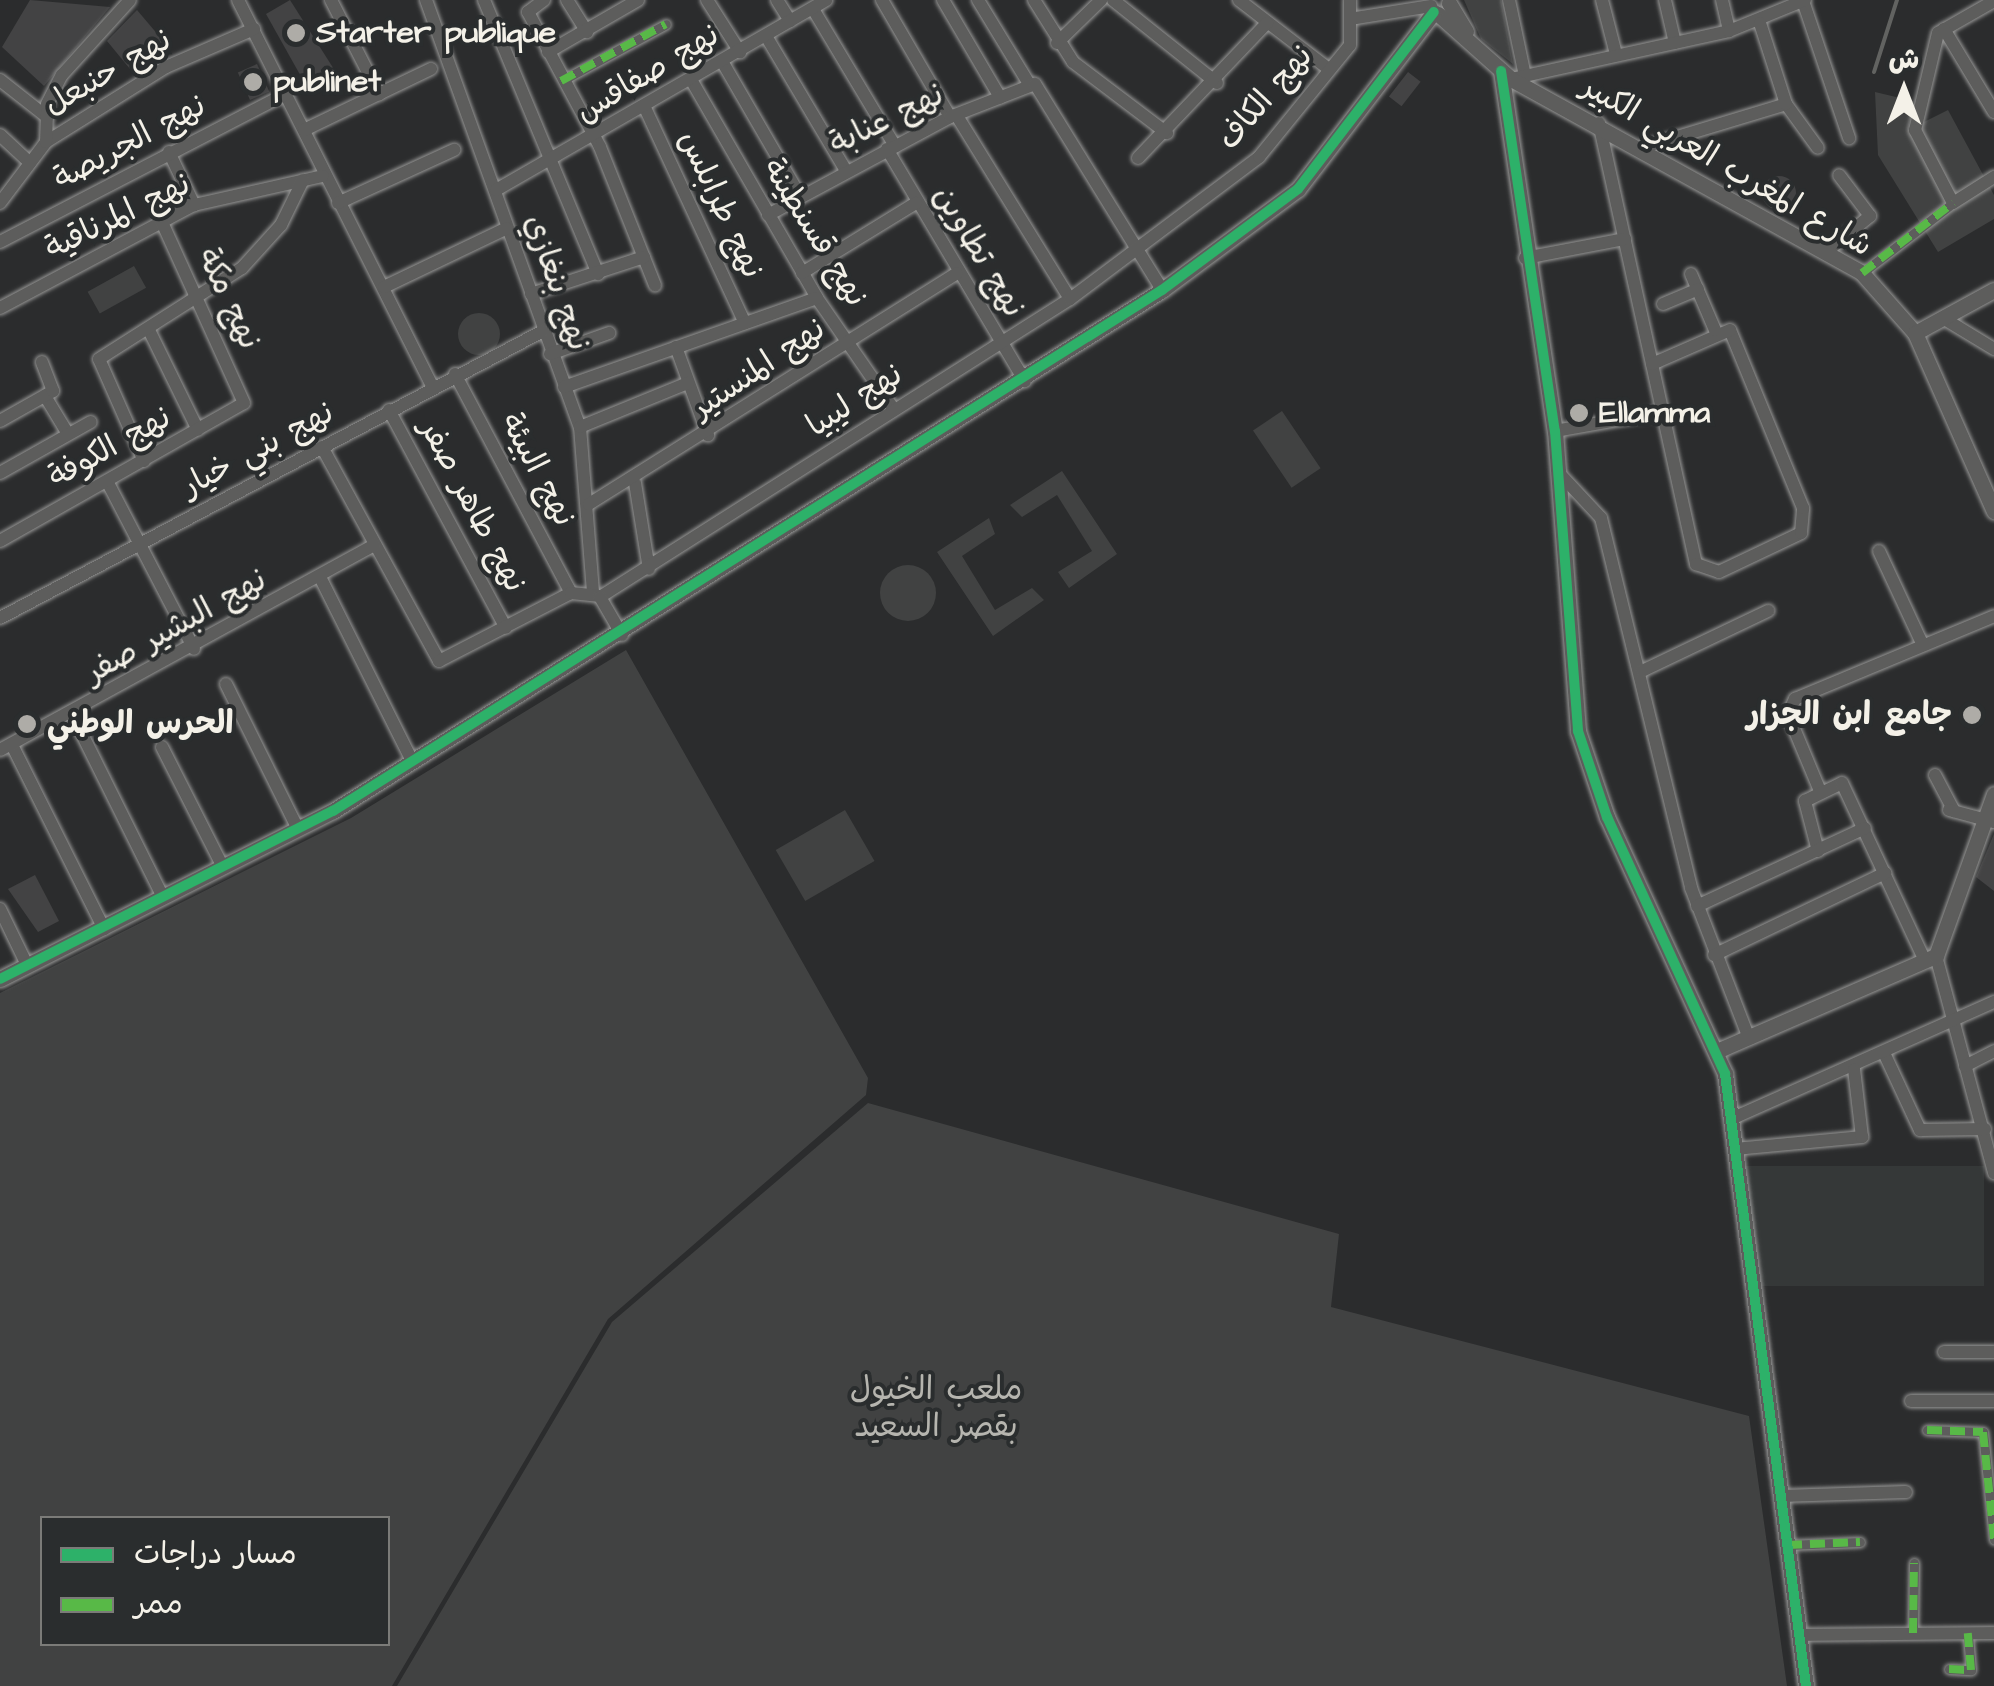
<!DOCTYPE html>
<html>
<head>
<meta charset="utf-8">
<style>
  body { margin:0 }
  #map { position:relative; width:1994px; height:1686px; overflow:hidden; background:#2b2c2d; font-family:"Architects Daughter","Playpen Sans Arabic",sans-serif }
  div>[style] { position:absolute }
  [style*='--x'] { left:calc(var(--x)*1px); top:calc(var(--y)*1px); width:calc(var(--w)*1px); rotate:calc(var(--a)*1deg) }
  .built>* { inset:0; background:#353838; transform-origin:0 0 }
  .green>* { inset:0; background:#414242; transform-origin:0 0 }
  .round { border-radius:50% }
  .stream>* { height:4px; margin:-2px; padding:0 2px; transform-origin:2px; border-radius:2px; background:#626361 }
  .building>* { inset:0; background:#434344; transform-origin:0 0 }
  .roads { filter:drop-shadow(0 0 2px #979796) drop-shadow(0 0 2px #979796) }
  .pedestrian>* { height:9px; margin:-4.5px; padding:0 4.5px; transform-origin:4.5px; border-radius:4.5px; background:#5d5d5c }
  .minor>* { height:12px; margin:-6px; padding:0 6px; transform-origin:6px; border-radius:6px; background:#5d5d5c }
  .tertiary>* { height:15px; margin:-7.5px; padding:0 7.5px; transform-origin:7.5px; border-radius:7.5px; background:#5d5d5c }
  .quiet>* { height:8px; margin-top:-4px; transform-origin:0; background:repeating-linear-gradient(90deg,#58b947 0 15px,transparent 0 23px) }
  .cycleway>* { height:10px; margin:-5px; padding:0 5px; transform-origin:5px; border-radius:5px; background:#2db169 }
  .dots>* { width:28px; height:28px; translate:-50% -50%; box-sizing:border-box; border:5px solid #2a2d2e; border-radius:50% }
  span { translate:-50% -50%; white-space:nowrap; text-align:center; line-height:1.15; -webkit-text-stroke:8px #2a2d2e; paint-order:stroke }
  .poi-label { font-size:32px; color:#f4f1e8; font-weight:700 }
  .left { translate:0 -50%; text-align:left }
  .right { translate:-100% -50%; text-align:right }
  .street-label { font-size:32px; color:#f4f1e8 }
  .park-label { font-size:32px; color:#b6b5af }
  .legend { position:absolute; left:40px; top:1516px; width:350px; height:130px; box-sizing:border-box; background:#2a2d2e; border:2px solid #7b7b78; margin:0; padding:12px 18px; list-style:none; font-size:30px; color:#f4f1e8 }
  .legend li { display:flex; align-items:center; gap:20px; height:50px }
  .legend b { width:50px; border:2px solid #7b7b78 }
  .north { position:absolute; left:1854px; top:40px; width:100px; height:100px; -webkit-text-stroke:8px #2a2d2e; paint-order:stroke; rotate:0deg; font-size:28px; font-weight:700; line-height:40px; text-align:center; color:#f4f1e8 }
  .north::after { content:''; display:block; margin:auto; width:35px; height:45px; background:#f4f1e8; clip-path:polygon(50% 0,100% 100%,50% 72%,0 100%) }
</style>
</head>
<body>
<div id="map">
  <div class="built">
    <div style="left:1744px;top:1166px;width:240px;height:120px"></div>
  </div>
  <div class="green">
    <div style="clip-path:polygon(1464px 0,1501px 0,1513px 64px,1481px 39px)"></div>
    <div style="clip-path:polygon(1875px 92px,1913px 101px,1908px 130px,1948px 110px,1994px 195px,1994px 219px,1938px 252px,1878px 155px)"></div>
    <div style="left:134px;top:266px;width:25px;height:53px;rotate:61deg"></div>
    <div class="round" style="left:458px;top:313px;width:42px;height:42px"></div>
    <div style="left:1282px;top:411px;width:69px;height:35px;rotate:56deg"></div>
    <div style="clip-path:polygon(1062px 471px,1117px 554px,1069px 588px,1058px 572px,1092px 551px,1057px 495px,1022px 517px,1010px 505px)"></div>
    <div style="clip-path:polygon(989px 518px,995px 534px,962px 556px,995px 610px,1032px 588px,1044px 600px,993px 636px,937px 552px)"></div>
    <div class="round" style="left:880px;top:565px;width:56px;height:56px"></div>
    <div style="clip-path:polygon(evenodd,626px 650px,868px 1078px,866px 1095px,608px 1319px,392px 1686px,0 1686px,0 993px,351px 818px,626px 650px,42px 1518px,388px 1518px,388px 1644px,42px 1644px,42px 1518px)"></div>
    <div style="left:845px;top:810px;width:59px;height:80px;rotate:60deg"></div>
    <div style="clip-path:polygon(868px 1103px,1339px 1234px,1331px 1307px,1749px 1416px,1787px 1686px,397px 1686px,612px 1322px)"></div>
  </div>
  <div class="stream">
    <div style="--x:1874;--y:72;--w:76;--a:-72.3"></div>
  </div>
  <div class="building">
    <div style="clip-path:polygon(30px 0,110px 7px,44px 86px,2px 47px)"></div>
    <div style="clip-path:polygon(290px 0,337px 74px,308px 89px,266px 14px)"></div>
    <div style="clip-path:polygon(137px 10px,165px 43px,130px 69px,107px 41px)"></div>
    <div style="left:257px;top:64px;width:30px;height:21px;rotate:66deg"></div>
    <div style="left:1408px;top:72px;width:16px;height:31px;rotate:38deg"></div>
    <div class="round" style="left:1762px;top:176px;width:34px;height:34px"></div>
    <div style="clip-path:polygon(1994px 834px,1994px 891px,1976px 877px)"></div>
    <div style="clip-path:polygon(35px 875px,59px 921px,38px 932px,8px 889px)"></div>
  </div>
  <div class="roads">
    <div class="pedestrian">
      <div style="--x:563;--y:80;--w:117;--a:-28.5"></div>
      <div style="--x:1862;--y:273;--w:115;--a:-37.6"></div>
      <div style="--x:1927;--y:1430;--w:56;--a:2"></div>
      <div style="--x:1983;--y:1432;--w:108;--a:84.1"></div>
      <div style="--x:1787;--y:1545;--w:73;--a:-2.4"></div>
      <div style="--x:1913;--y:1633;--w:70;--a:-89.2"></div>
      <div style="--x:1949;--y:1669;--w:22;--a:3"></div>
      <div style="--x:1971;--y:1670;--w:37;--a:-95"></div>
    </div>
    <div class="minor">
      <div style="--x:238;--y:0;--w:431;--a:63.3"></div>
      <div style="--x:331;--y:0;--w:106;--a:62.9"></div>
      <div style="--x:426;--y:0;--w:454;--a:70.2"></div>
      <div style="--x:580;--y:427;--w:166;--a:85.5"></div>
      <div style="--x:484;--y:0;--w:297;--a:67.4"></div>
      <div style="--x:544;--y:0;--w:20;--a:143"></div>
      <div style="--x:528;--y:12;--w:153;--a:61.9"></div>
      <div style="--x:600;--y:147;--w:149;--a:68.3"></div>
      <div style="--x:567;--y:0;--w:38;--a:58"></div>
      <div style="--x:707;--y:0;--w:62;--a:57.6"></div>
      <div style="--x:777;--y:0;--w:25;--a:58"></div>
      <div style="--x:882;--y:0;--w:135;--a:59.8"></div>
      <div style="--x:943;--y:0;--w:113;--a:59.6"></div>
      <div style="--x:978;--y:0;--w:98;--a:58.7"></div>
      <div style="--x:1034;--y:0;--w:73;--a:57.8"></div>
      <div style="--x:1073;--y:62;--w:118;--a:37.1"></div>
      <div style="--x:1113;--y:0;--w:133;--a:38.6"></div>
      <div style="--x:1239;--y:0;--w:110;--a:37.6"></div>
      <div style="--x:1509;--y:0;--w:78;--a:78.1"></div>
      <div style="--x:1602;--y:0;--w:56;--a:75.5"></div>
      <div style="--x:1665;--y:0;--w:44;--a:76.9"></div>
      <div style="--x:1722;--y:0;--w:32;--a:77"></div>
      <div style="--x:1803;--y:1;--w:145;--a:71.4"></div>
      <div style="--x:1994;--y:1;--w:64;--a:150.3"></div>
      <div style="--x:1938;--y:33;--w:100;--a:103.3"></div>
      <div style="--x:1915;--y:130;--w:82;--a:62.5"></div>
      <div style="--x:1953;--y:203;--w:49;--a:-32.4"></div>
      <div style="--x:813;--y:9;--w:160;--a:59.1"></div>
      <div style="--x:1356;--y:18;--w:76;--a:-9.1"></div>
      <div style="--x:1944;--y:29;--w:97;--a:58.9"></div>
      <div style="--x:766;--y:36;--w:155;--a:59.3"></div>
      <div style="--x:1057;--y:43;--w:62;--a:-44.3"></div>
      <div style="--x:548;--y:52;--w:104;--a:-30"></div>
      <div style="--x:723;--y:63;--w:154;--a:59.9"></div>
      <div style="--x:1511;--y:79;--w:223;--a:-12.4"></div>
      <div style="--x:1729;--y:31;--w:82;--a:-22.2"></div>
      <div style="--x:0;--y:80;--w:60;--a:38.2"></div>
      <div style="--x:693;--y:83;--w:248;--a:60"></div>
      <div style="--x:817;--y:298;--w:134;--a:55.4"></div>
      <div style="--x:1786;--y:104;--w:54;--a:54"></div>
      <div style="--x:646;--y:110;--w:235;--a:65.1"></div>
      <div style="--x:957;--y:116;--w:215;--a:58.3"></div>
      <div style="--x:1599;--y:123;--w:452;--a:77.6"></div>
      <div style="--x:1696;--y:564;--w:24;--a:19"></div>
      <div style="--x:1719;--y:572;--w:91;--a:-25.4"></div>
      <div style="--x:1801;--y:533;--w:25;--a:-85"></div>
      <div style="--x:1803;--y:508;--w:192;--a:-112.3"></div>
      <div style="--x:1730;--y:330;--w:85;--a:156.4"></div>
      <div style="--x:304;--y:130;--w:141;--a:-25.7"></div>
      <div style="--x:0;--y:135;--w:41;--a:43"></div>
      <div style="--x:46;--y:142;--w:142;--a:-32"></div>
      <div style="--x:166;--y:67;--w:96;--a:-23.4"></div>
      <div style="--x:1644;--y:147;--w:148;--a:-16.8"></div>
      <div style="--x:1786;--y:104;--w:85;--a:-107.8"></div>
      <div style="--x:887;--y:149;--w:270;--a:59.3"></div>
      <div style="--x:169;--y:152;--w:59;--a:64.7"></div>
      <div style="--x:1138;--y:158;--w:187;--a:-46.3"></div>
      <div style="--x:496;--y:190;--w:381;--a:-29.9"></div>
      <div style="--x:0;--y:203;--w:76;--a:-53"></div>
      <div style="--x:46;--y:142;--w:38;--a:-88"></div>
      <div style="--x:47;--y:104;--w:33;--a:-63"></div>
      <div style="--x:62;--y:75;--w:101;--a:-47.8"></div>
      <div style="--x:338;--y:203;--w:128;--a:-24.6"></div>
      <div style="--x:768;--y:215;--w:207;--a:-28.3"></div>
      <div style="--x:950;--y:117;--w:91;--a:-21.2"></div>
      <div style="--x:1035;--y:84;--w:242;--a:58.3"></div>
      <div style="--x:0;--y:242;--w:323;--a:-27.4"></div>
      <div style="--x:1826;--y:252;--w:57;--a:-39.3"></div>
      <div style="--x:1870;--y:216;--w:51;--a:-127.1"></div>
      <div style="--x:1525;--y:258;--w:102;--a:-10.8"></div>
      <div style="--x:802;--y:273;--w:134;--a:-31.6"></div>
      <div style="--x:1691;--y:274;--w:61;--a:66.8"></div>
      <div style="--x:384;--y:287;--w:136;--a:-25.6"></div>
      <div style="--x:531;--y:294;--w:119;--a:-18.1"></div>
      <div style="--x:1663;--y:304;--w:38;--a:-23"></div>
      <div style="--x:0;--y:308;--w:220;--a:-28"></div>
      <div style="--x:194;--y:205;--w:132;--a:-12.7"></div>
      <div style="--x:1943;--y:318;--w:60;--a:31.3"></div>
      <div style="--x:149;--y:330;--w:111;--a:63.9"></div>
      <div style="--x:676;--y:347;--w:94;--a:70"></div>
      <div style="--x:550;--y:354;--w:63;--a:-19.6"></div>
      <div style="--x:455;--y:374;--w:248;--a:62.1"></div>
      <div style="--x:564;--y:387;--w:268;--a:-19.4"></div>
      <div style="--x:45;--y:396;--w:44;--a:58.8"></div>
      <div style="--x:389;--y:410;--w:247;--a:61.8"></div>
      <div style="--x:0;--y:421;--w:61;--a:-29.5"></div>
      <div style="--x:53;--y:391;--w:31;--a:-111"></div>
      <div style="--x:580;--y:427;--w:117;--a:-22.2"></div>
      <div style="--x:1555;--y:431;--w:110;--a:-10"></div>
      <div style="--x:322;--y:447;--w:244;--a:61.3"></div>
      <div style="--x:439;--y:661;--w:148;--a:-27.3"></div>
      <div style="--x:571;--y:593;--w:27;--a:6"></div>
      <div style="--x:144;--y:461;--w:111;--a:-113.8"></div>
      <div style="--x:99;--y:359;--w:169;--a:-32.5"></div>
      <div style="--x:242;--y:268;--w:58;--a:-47.8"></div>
      <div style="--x:281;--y:225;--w:50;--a:-63.9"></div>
      <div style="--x:1558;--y:472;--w:63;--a:46.9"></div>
      <div style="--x:1601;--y:518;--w:381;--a:76.3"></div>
      <div style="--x:1691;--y:888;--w:161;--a:68.9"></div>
      <div style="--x:0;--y:473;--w:104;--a:-29.3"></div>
      <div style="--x:107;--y:481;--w:189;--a:62.6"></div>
      <div style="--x:635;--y:483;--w:87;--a:80.8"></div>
      <div style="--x:589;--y:504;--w:434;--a:-32.1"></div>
      <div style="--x:0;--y:541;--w:280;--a:-29.5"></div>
      <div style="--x:244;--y:403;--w:201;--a:-114.4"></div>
      <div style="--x:1879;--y:551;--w:99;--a:65"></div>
      <div style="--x:320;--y:577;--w:208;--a:63.4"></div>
      <div style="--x:600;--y:597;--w:557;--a:-32.38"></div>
      <div style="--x:1070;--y:299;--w:236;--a:-36.9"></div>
      <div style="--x:1259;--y:157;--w:144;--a:-50.9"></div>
      <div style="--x:1350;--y:45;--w:45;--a:-90"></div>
      <div style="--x:600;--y:597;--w:44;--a:59.9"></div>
      <div style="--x:0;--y:618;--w:614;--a:-27.86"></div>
      <div style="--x:1642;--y:671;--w:140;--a:-25.5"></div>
      <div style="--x:226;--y:684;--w:162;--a:63.6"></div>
      <div style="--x:73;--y:716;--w:202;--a:63.6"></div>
      <div style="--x:12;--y:745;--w:206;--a:63.4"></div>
      <div style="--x:162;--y:747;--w:135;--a:63.1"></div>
      <div style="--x:0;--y:750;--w:427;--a:-28.7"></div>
      <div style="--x:1935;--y:775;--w:41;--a:62.2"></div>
      <div style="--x:1820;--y:791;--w:83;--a:-112.6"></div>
      <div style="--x:1788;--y:714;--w:17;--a:-65"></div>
      <div style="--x:1795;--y:699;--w:216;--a:-22.6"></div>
      <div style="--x:1949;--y:810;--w:47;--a:14.9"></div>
      <div style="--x:1818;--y:851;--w:52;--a:-104.6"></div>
      <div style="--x:1805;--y:801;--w:41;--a:-25.9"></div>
      <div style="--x:1842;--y:783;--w:196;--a:65"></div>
      <div style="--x:1697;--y:906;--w:185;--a:-24.9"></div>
      <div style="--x:0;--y:909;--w:64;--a:64.2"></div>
      <div style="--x:1714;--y:955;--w:190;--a:-25.6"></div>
      <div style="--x:1936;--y:956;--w:225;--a:75"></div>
      <div style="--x:1885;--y:1055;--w:83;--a:65"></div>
      <div style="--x:1920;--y:1130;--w:65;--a:-0.9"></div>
      <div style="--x:1965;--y:1066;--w:33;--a:-27"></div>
      <div style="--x:1731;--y:1119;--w:288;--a:-24"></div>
      <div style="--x:1735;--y:1149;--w:128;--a:-5.4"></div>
      <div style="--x:1862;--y:1137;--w:68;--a:-96.7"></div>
      <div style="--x:1944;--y:1352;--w:50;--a:0"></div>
      <div style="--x:1911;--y:1401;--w:83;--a:0"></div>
      <div style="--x:1781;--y:1496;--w:125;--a:-1.8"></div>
      <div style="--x:1798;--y:1635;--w:196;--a:-0.6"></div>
    </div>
    <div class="tertiary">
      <div style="--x:1449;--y:3;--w:33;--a:59"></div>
      <div style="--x:1438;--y:14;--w:98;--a:41.7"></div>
      <div style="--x:1511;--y:79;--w:401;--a:28.9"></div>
      <div style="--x:1862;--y:273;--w:80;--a:48.5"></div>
      <div style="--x:1915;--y:333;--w:90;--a:-28.6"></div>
      <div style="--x:1501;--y:71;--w:364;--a:81.5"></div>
      <div style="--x:1555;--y:431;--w:301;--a:85.6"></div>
      <div style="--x:1578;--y:731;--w:91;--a:71.4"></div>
      <div style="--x:1607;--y:817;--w:283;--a:65.3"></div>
      <div style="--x:1725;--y:1074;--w:617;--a:82.46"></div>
      <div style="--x:1915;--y:333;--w:195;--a:66.1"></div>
      <div style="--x:0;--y:979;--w:373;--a:-26.8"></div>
      <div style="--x:333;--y:811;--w:979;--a:-32.15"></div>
      <div style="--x:1162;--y:290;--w:169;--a:-36.6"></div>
      <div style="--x:1298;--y:189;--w:223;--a:-52.5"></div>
      <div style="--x:1717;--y:1051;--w:239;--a:-23.5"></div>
      <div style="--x:1936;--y:956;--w:172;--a:-70.3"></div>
    </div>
  </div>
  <div class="quiet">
    <div style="--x:561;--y:81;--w:119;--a:-28.5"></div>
    <div style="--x:1862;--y:273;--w:115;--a:-37.6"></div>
    <div style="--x:1927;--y:1430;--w:56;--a:2"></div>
    <div style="--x:1983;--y:1432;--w:108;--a:84.1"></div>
    <div style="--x:1787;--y:1545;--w:73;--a:-2.4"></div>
    <div style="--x:1913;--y:1633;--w:70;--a:-89.2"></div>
    <div style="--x:1949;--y:1669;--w:22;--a:3"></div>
    <div style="--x:1971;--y:1670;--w:37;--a:-95"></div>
  </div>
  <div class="cycleway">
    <div style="--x:1501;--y:71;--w:364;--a:81.5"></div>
    <div style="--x:1555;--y:431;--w:301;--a:85.6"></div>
    <div style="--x:1578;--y:731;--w:91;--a:71.4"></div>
    <div style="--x:1607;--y:817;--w:283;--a:65.3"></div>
    <div style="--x:1725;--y:1074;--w:617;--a:82.46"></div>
    <div style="--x:0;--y:979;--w:373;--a:-26.8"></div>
    <div style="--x:333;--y:811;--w:979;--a:-32.15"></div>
    <div style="--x:1162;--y:290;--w:169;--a:-36.6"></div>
    <div style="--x:1298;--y:189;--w:223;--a:-52.5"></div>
  </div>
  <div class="dots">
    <div style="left:296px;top:33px;background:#aeaca7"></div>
    <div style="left:253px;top:82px;background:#aeaca7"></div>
    <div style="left:1579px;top:413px;background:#aeaca7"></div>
    <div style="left:1972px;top:715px;background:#aeaca7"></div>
    <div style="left:27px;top:724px;background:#aeaca7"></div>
  </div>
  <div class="poi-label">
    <span class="left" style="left:316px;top:33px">Starter publique</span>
    <span class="left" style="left:273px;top:82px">publinet</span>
    <span class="left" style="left:1599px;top:413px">Ellamma</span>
    <span class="right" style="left:1952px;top:715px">جامع ابن الجزار</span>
    <span class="left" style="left:47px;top:724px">الحرس الوطني</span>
  </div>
  <div class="street-label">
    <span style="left:108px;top:73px;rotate:-30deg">نهج حنبعل</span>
    <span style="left:648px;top:74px;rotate:-31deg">نهج صفاقس</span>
    <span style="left:1266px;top:98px;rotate:-49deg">نهج الكاف</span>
    <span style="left:887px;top:120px;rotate:-26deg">نهج عنابة</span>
    <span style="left:130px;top:143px;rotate:-28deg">نهج الجريصة</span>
    <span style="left:1727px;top:167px;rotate:30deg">شارع المغرب العربي الكبير</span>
    <span style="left:720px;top:205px;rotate:65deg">نهج طرابلس</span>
    <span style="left:118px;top:217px;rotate:-26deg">نهج المرناقية</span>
    <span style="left:814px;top:233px;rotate:58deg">نهج قسنطينة</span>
    <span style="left:978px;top:252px;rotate:59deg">نهج تطاوين</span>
    <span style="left:556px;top:283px;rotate:71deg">نهج بنغازي</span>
    <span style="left:228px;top:299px;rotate:65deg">نهج مكة</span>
    <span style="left:759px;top:369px;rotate:-34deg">نهج المنستير</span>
    <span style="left:855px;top:401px;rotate:-33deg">نهج ليبيا</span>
    <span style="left:110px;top:448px;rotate:-29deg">نهج الكوفة</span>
    <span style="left:258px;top:450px;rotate:-28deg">نهج بني خيار</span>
    <span style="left:537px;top:470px;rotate:62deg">نهج البيئة</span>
    <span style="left:472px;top:506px;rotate:62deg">نهج طاهر صفر</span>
    <span style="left:176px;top:627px;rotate:-29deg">نهج البشير صفر</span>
  </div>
  <div class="park-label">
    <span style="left:936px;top:1409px">ملعب الخيول<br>بقصر السعيد</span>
  </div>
  <ul class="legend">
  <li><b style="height:12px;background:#2db169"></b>مسار دراجات</li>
  <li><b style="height:12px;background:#58b947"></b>ممر</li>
  </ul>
  <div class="north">ش</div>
</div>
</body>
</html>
